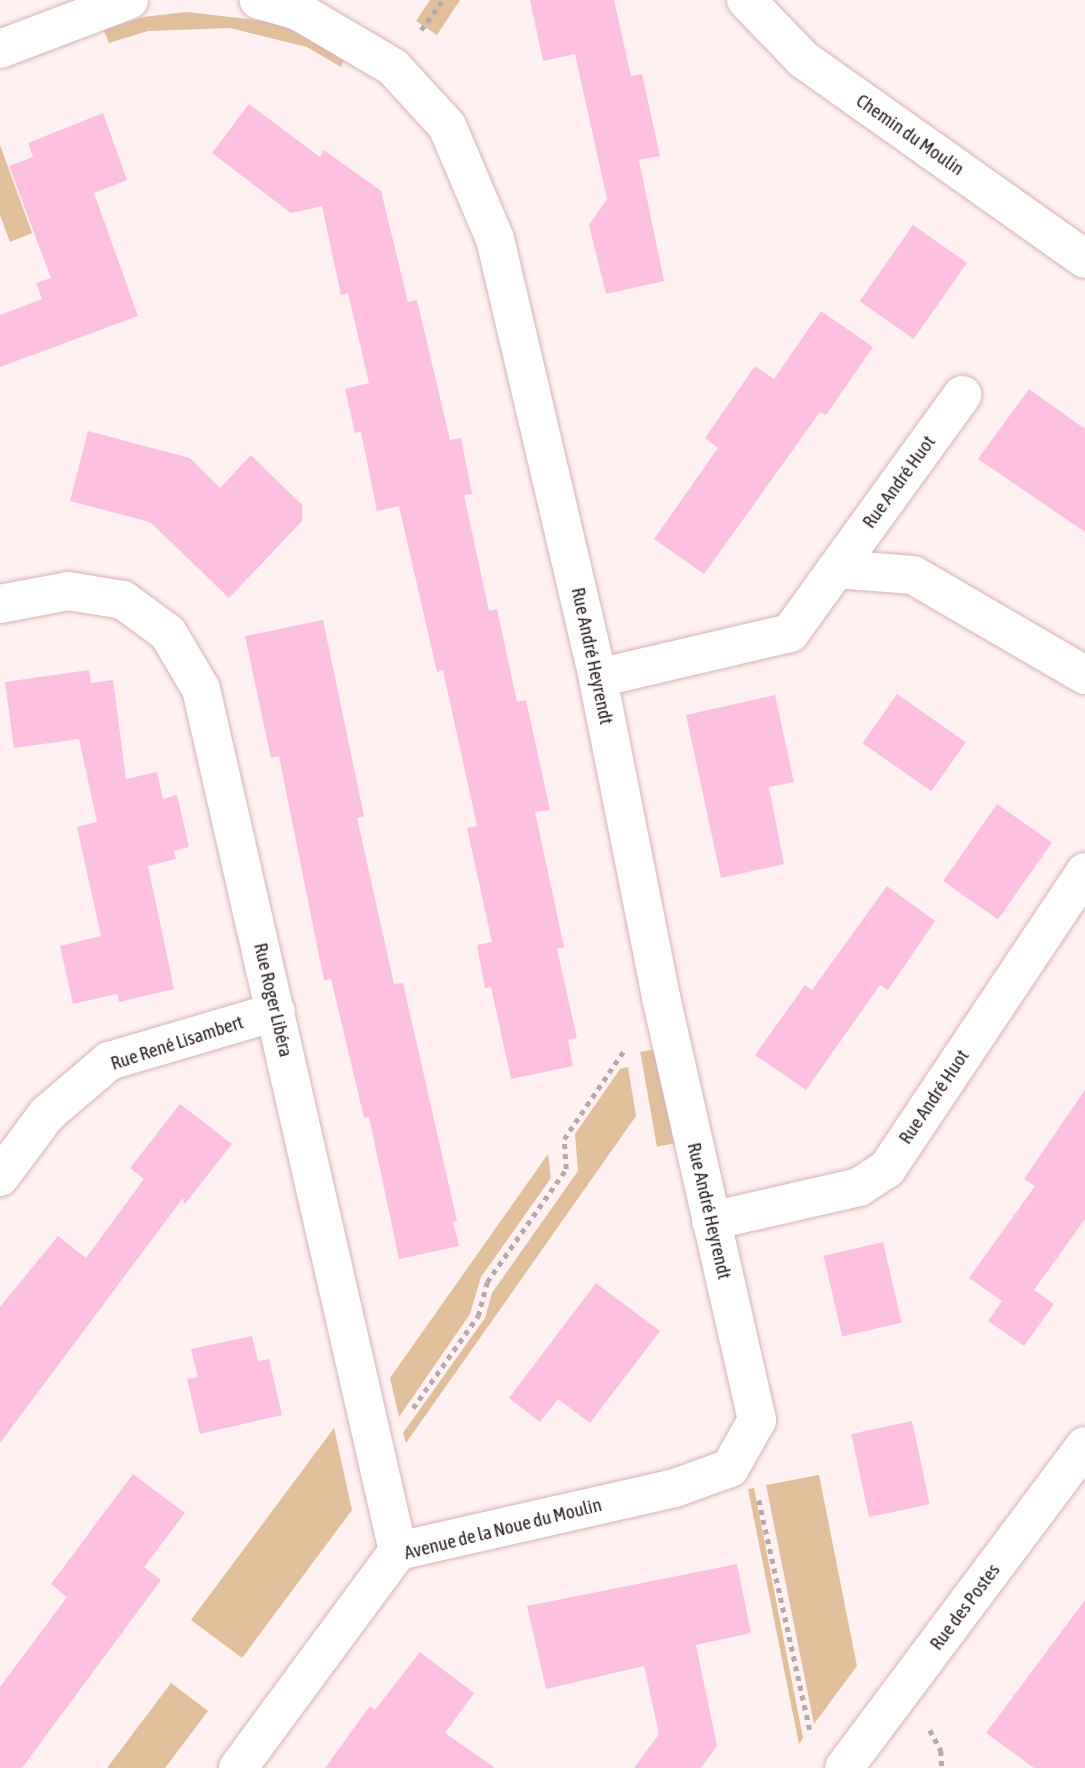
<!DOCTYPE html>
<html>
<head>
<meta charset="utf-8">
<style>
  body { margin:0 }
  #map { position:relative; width:1085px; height:1768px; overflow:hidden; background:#fff0f1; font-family:"Asap Condensed",sans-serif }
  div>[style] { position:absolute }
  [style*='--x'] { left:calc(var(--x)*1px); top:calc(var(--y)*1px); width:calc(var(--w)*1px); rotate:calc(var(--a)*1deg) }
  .green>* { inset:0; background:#e1bf9b; transform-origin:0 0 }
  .building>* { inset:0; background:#fdc0e1; transform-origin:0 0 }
  .path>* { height:4.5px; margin-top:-2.25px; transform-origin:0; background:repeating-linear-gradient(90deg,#b7a9aa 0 5px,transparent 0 10px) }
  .roads { filter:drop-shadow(0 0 2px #d6b4b7) drop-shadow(0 0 2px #d6b4b7) }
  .minor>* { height:38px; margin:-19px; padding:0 19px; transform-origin:19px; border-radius:19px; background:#fff }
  span { translate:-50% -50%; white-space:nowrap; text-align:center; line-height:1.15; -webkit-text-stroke:5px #fff; paint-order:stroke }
  .street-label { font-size:19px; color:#2b1e1f }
</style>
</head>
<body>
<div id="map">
  <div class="green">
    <div style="clip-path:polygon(430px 0,460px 0,437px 35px,416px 21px)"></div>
    <div style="clip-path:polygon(187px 12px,272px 22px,346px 54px,341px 67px,307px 47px,230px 28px,148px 31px,109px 43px,104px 30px,143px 17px)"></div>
    <div style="clip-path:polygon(0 145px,32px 233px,10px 242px,0 215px)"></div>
    <div style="left:657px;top:1049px;width:96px;height:17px;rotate:80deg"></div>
    <div style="clip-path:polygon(628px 1067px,636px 1116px,406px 1443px,403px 1433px,485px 1318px,492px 1293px,578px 1171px,575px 1134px,620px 1069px)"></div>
    <div style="clip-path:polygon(548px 1154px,551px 1178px,481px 1277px,470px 1314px,399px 1417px,390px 1378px)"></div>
    <div style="clip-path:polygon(334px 1428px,352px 1510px,242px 1658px,191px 1620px)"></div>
    <div style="clip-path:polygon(819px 1475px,857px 1666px,814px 1724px,766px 1485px)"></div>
    <div style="clip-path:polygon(754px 1488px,803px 1738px,799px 1744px,748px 1489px)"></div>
    <div style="clip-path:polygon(171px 1683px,208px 1711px,165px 1768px,107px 1768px)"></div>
  </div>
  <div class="building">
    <div style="clip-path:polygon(530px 0,614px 0,631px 76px,642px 74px,660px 156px,639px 160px,664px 281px,606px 294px,589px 225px,607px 199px,575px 54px,543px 61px)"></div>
    <div style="clip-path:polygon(249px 104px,320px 157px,324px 150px,381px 191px,408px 302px,417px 300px,450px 440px,461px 438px,472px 494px,464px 495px,489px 611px,497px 609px,517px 702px,526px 700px,550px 810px,535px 812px,564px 947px,557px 949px,577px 1038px,568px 1040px,573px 1066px,511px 1079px,491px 987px,485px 988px,477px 945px,492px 942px,467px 828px,477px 826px,443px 670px,437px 672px,399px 506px,377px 511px,361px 432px,355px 433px,345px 389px,369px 383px,348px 293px,341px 295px,322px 206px,291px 213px,212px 153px)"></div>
    <div style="clip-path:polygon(103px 113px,127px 180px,94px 193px,138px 316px,0 367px,0 315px,42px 299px,36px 283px,51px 278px,9px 166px,33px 157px,28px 143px)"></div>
    <div style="left:913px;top:225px;width:66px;height:93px;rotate:35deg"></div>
    <div style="clip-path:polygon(821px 311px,873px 347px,826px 415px,820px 412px,704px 574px,654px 539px,718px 448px,705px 438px,755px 366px,774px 379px)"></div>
    <div style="clip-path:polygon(1029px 389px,1085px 429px,1085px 532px,978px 459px)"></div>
    <div style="clip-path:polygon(88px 431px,190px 458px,220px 488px,251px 455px,302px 505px,302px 521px,229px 598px,150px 522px,70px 501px)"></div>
    <div style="clip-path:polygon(323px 620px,364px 816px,357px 818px,394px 984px,403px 983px,457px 1221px,453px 1222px,459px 1246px,399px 1259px,369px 1117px,364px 1118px,331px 979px,324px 980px,279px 756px,271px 758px,245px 636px)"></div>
    <div style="clip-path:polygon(89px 670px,91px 683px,113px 680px,126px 779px,157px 772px,163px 799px,177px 795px,189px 847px,174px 851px,176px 859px,148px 866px,174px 989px,119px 1002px,117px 994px,73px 1004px,60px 946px,101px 936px,77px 827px,97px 822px,79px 739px,14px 748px,5px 682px)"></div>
    <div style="left:897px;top:694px;width:84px;height:60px;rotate:35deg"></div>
    <div style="clip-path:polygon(775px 695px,794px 782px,769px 787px,784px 864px,721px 878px,686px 715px)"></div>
    <div style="left:997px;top:804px;width:67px;height:94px;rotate:35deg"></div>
    <div style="clip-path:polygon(887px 886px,935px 921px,888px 990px,880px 985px,806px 1090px,755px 1055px,805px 985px,812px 990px)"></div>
    <div style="clip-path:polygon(1085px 1090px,1085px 1219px,1034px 1290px,1054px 1304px,1024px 1346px,988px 1321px,1002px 1301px,969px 1278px,1035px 1186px,1024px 1179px)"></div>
    <div style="clip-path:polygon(180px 1104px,232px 1144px,184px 1205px,183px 1198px,0 1443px,0 1307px,58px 1236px,86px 1258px,144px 1179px,130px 1168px)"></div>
    <div style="left:883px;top:1242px;width:83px;height:61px;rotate:77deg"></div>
    <div style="clip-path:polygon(596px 1283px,660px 1331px,590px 1423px,558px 1399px,540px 1422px,509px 1398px)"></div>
    <div style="clip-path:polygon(252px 1336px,258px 1361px,269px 1359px,282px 1415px,200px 1434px,187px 1379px,198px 1377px,191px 1349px)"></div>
    <div style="left:912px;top:1421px;width:85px;height:62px;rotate:78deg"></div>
    <div style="clip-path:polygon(133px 1474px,185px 1513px,144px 1567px,161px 1580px,22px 1768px,0 1768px,0 1687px,67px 1597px,51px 1584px)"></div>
    <div style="clip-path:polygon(737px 1564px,751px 1633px,696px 1645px,717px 1746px,701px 1768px,634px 1768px,659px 1734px,644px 1666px,546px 1689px,527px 1606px)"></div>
    <div style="clip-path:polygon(1085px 1600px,1085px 1768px,1034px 1768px,986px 1733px)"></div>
    <div style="clip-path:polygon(420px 1652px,474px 1693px,445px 1733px,495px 1768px,325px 1768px,370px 1706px,375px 1710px)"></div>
  </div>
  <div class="path">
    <div style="--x:421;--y:30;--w:37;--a:-54"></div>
    <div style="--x:413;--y:1408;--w:113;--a:-54.8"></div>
    <div style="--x:478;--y:1316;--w:35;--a:-75"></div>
    <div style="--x:487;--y:1282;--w:138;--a:-55"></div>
    <div style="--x:566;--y:1169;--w:30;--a:-94"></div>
    <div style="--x:564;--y:1139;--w:109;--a:-55.9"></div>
    <div style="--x:759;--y:1500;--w:240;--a:77.5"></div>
    <div style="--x:930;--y:1730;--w:24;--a:62"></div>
    <div style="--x:941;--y:1751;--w:17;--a:87"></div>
  </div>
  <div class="roads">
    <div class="minor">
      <div style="--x:746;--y:0;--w:83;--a:46"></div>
      <div style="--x:804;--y:60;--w:344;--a:35.3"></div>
      <div style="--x:0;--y:49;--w:138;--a:-20.8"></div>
      <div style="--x:836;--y:569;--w:77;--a:4.5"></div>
      <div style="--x:913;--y:575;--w:199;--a:30.2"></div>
      <div style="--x:0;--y:604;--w:69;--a:-10.8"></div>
      <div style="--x:68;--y:591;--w:56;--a:9.3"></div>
      <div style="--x:123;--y:600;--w:56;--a:36.3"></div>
      <div style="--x:168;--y:633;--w:65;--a:59.5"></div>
      <div style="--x:201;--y:689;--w:884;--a:77.13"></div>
      <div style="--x:598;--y:678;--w:197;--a:-13.2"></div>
      <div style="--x:790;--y:633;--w:294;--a:-54.1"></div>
      <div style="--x:0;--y:1177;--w:79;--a:-53.3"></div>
      <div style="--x:47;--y:1114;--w:82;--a:-40.5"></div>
      <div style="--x:109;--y:1061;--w:174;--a:-16.4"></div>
      <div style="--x:711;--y:1221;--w:152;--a:-12.9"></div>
      <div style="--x:859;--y:1187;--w:33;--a:-33"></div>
      <div style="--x:887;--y:1169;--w:357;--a:-56.3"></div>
      <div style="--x:238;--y:1768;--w:270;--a:-53.6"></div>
      <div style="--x:398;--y:1551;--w:284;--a:-12.8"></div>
      <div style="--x:675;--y:1488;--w:59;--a:-20"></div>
      <div style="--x:730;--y:1468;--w:55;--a:-60.6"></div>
      <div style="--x:757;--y:1420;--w:434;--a:-102.8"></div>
      <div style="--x:661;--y:997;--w:325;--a:-101.2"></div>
      <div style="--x:598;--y:678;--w:451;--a:-103.2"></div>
      <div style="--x:495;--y:239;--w:123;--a:-113"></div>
      <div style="--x:447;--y:126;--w:80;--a:-132.5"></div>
      <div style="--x:393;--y:67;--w:110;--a:-149.5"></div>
      <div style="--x:298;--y:11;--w:41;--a:-164.2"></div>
      <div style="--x:844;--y:1768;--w:402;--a:-53.2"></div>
    </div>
  </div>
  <div class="street-label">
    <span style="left:910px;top:135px;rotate:35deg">Chemin du Moulin</span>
    <span style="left:899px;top:482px;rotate:-54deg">Rue André Huot</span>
    <span style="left:592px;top:656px;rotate:78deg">Rue André Heyrendt</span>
    <span style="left:273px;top:1000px;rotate:77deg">Rue Roger Libéra</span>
    <span style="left:177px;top:1043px;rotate:-18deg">Rue René Lisambert</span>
    <span style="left:934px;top:1097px;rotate:-56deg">Rue André Huot</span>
    <span style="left:709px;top:1211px;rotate:77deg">Rue André Heyrendt</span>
    <span style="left:503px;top:1529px;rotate:-14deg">Avenue de la Noue du Moulin</span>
    <span style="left:965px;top:1607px;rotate:-53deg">Rue des Postes</span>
  </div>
</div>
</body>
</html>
